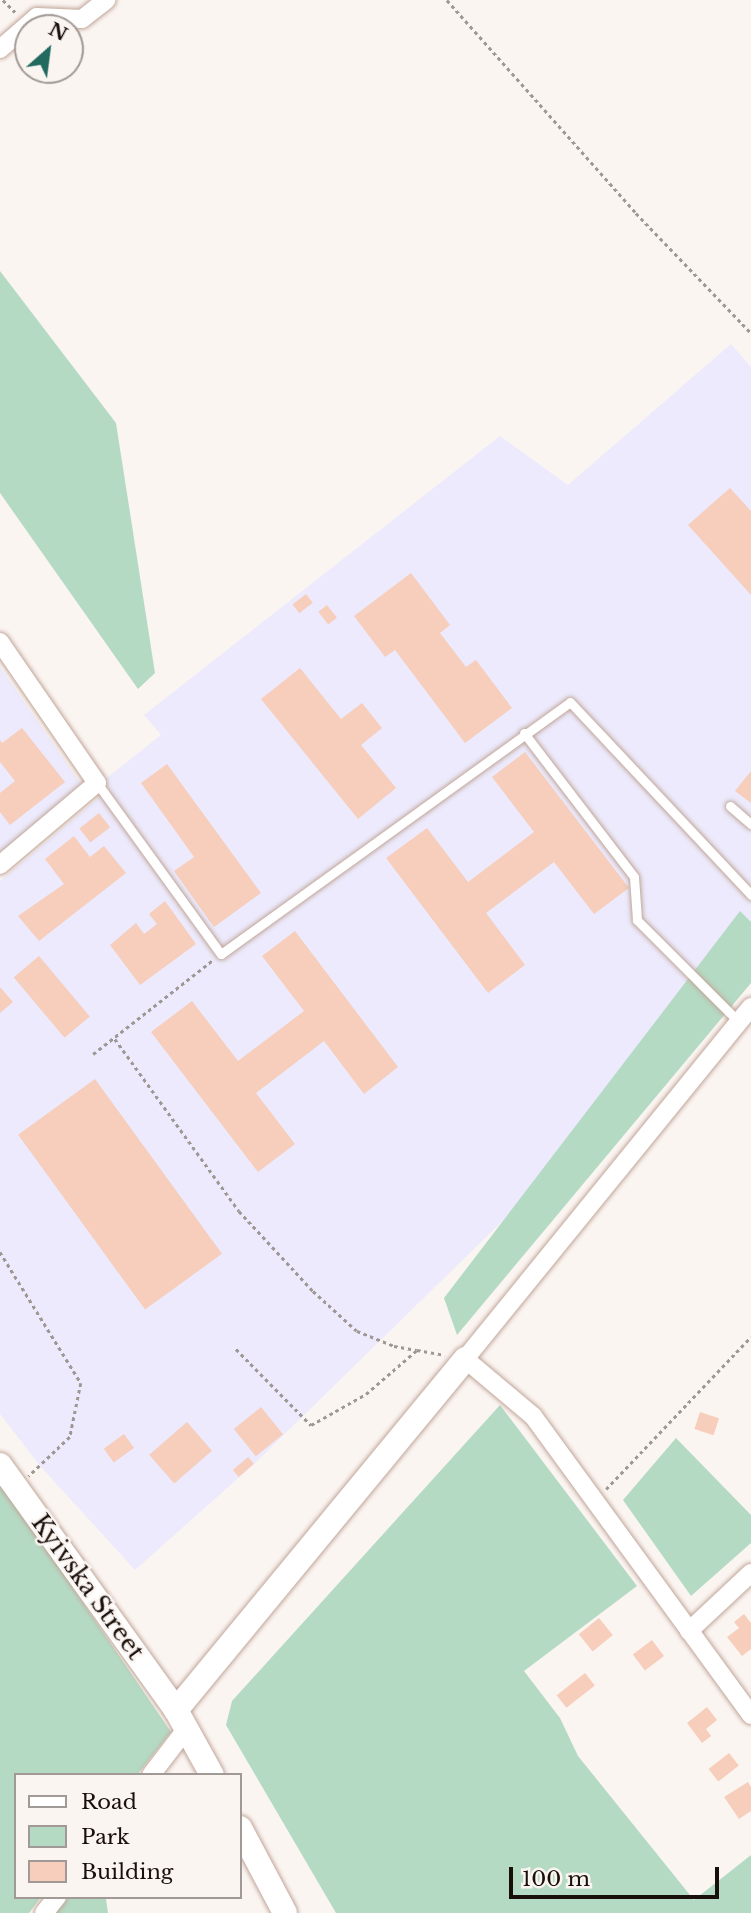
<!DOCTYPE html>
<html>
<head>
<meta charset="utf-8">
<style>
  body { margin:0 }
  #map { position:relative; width:751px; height:1913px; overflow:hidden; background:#fbf5f2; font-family:"Libre Baskerville",serif }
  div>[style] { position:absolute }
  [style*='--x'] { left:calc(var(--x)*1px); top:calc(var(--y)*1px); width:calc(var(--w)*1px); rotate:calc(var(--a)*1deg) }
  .industrial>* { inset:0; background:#eceafc }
  .green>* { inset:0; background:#b5dac4 }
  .building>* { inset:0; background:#f6cebb; transform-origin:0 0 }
  .path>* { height:2.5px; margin-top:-1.25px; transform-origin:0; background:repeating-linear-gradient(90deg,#9f9794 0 3.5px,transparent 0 7px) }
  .roads { filter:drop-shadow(0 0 2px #c1a699) drop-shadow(0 0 2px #c1a699) }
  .lane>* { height:9px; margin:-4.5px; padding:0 4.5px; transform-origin:4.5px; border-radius:4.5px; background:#fff }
  .street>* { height:18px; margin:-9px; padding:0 9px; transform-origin:9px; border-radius:9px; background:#fff }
  .secondary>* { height:24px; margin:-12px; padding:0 12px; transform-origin:12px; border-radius:12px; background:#fff }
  span { translate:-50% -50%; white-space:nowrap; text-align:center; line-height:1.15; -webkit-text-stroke:5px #fbf5f2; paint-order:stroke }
  .street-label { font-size:24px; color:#190f0b }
  .legend { position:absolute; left:14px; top:1773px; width:228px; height:126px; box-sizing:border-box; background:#fbf5f2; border:2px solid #a19996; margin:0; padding:9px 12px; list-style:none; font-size:21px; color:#190f0b }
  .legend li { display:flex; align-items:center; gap:14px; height:35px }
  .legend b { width:35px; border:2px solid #a19996 }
  .north { position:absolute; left:14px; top:14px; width:70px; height:70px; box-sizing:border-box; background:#fbf5f2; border:2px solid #a19996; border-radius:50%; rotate:28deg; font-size:19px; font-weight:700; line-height:28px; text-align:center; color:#190f0b }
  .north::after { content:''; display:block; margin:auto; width:24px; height:32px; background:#226a60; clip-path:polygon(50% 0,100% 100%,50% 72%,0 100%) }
  .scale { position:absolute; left:509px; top:1867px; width:210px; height:32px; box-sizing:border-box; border:4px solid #190f0b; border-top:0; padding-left:9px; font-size:21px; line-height:24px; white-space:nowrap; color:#190f0b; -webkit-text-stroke:5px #fbf5f2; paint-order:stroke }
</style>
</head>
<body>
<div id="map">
  <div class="industrial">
    <div style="clip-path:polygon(731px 344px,751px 367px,751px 978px,254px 1464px,135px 1570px,41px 1467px,0 1414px,0 881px,109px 789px,103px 781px,161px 735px,144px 715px,500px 436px,568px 485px)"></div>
    <div style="clip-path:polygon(0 667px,81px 784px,0 853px)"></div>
  </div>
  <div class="green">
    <div style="clip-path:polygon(0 271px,116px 423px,155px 673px,138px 689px,0 493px)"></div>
    <div style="clip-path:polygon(740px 911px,751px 922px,751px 983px,457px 1335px,444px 1298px)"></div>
    <div style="clip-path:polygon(500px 1405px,637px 1586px,524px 1671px,560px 1718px,578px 1756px,694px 1900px,751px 1855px,751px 1913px,336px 1913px,226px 1725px,232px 1701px)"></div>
    <div style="clip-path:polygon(676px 1438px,751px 1515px,751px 1543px,691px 1596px,623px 1500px)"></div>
    <div style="clip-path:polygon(0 1481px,171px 1732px,137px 1775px,16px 1775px,16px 1897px,41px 1897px,29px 1913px,0 1913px)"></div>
    <div style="clip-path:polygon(64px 1897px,106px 1899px,108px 1913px,51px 1913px)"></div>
  </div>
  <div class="building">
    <div style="clip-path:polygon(730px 488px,751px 511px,751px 595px,688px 525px)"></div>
    <div style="clip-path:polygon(411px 573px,450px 625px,440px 633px,466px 667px,476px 660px,512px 708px,465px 743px,395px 650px,385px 657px,354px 616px)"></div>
    <div style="left:306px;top:594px;width:11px;height:17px;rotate:52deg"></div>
    <div style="left:327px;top:605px;width:16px;height:11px;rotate:52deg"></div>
    <div style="clip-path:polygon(300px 668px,341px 719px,362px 703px,382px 728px,361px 745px,396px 788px,358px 819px,261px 699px)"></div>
    <div style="clip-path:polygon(22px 728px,65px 782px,10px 825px,0 812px,0 793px,15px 781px,0 762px,0 740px,2px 743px)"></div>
    <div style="clip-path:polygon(525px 752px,629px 888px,594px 914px,554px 862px,486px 913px,525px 965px,488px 993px,386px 858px,427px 828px,468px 882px,534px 832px,492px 777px)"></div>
    <div style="clip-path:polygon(167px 764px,261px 893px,214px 927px,174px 871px,194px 857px,141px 783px)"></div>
    <div style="clip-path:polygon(751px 771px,751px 803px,735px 791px)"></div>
    <div style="left:99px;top:813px;width:18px;height:25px;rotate:52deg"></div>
    <div style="clip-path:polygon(74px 836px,90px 857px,104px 846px,126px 873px,39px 941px,18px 916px,64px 884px,45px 859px)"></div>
    <div style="clip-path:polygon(165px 901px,196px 944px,140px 985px,110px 945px,136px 923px,144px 934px,157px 924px,149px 914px)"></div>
    <div style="clip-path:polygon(295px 931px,398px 1067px,364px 1094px,324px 1041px,256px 1093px,295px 1144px,258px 1172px,151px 1032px,192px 1001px,238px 1061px,304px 1011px,262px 956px)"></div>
    <div style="left:39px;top:956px;width:79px;height:33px;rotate:50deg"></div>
    <div style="clip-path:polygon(0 987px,13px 1002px,0 1013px)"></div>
    <div style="left:95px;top:1079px;width:216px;height:95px;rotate:54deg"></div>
    <div style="left:261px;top:1407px;width:35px;height:35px;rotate:51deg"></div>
    <div style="left:700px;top:1412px;width:20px;height:18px;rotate:18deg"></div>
    <div style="left:187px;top:1422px;width:38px;height:50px;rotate:49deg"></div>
    <div style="left:124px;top:1434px;width:17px;height:25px;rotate:54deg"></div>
    <div style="left:248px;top:1457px;width:9px;height:20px;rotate:49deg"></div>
    <div style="clip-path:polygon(744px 1614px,751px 1623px,751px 1649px,742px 1656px,727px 1637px,739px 1628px,734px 1622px)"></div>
    <div style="left:599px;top:1618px;width:22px;height:26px;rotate:51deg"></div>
    <div style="left:652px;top:1640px;width:20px;height:24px;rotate:53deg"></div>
    <div style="left:585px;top:1673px;width:16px;height:36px;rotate:52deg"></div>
    <div style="clip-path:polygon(707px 1707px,717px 1720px,706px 1729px,711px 1736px,702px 1743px,687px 1723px)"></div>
    <div style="left:729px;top:1753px;width:16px;height:26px;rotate:52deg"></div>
    <div style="clip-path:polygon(748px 1782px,751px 1787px,751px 1811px,739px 1819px,724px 1797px)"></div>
  </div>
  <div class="path">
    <div style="--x:3;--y:0;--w:18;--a:45"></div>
    <div style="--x:447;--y:0;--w:285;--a:48.4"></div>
    <div style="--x:636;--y:213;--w:166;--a:46.2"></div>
    <div style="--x:115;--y:1039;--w:212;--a:54.2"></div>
    <div style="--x:239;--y:1211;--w:109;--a:47.2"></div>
    <div style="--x:313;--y:1291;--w:59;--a:42.3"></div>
    <div style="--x:357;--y:1331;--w:40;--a:22"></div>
    <div style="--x:394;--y:1346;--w:23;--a:10"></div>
    <div style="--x:93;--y:1054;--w:152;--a:-38.1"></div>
    <div style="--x:0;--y:1252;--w:154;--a:58.3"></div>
    <div style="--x:81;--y:1383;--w:55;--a:101.5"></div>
    <div style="--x:70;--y:1437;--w:57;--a:136.4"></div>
    <div style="--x:236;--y:1349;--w:107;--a:45.4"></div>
    <div style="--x:311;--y:1425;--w:63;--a:-29.4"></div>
    <div style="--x:366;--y:1394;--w:67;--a:-40.8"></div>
    <div style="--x:417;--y:1350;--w:28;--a:10"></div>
    <div style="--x:606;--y:1489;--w:210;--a:-46.4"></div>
  </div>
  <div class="roads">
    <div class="lane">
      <div style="--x:524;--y:733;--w:181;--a:52.6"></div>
      <div style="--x:634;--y:877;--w:43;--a:86"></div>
      <div style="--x:637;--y:920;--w:144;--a:45"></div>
      <div style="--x:97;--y:783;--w:211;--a:54.1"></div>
      <div style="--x:221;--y:954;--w:430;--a:-35.8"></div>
      <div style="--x:570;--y:702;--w:265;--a:46.8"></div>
      <div style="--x:730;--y:806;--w:28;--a:41"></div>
    </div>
    <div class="street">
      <div style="--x:0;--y:49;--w:49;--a:-40.9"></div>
      <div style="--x:37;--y:17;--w:45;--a:2.5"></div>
      <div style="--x:82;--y:19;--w:31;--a:-38"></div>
      <div style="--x:0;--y:642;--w:171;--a:55.5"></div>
      <div style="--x:97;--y:783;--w:127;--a:139.8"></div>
      <div style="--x:751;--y:1007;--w:454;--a:129.1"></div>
      <div style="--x:465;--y:1359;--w:89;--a:40"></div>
      <div style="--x:533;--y:1416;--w:370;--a:53.9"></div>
      <div style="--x:689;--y:1631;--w:85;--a:-43.1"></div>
      <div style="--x:151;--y:1775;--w:59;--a:-52.5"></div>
      <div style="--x:44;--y:1913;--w:21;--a:-51"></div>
    </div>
    <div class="secondary">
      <div style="--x:0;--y:1465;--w:302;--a:54.3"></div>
      <div style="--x:176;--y:1710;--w:74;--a:61"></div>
      <div style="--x:176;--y:1710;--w:455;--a:-50.5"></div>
      <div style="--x:240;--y:1828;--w:96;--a:62.1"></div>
    </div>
  </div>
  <div class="street-label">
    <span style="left:88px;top:1587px;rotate:54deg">Kyivska Street</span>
  </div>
  <ul class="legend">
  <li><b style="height:9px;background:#fff"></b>Road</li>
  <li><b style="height:19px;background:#b5dac4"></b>Park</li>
  <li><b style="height:19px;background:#f6cebb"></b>Building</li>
  </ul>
  <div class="north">N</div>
  <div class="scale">100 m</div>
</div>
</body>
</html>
